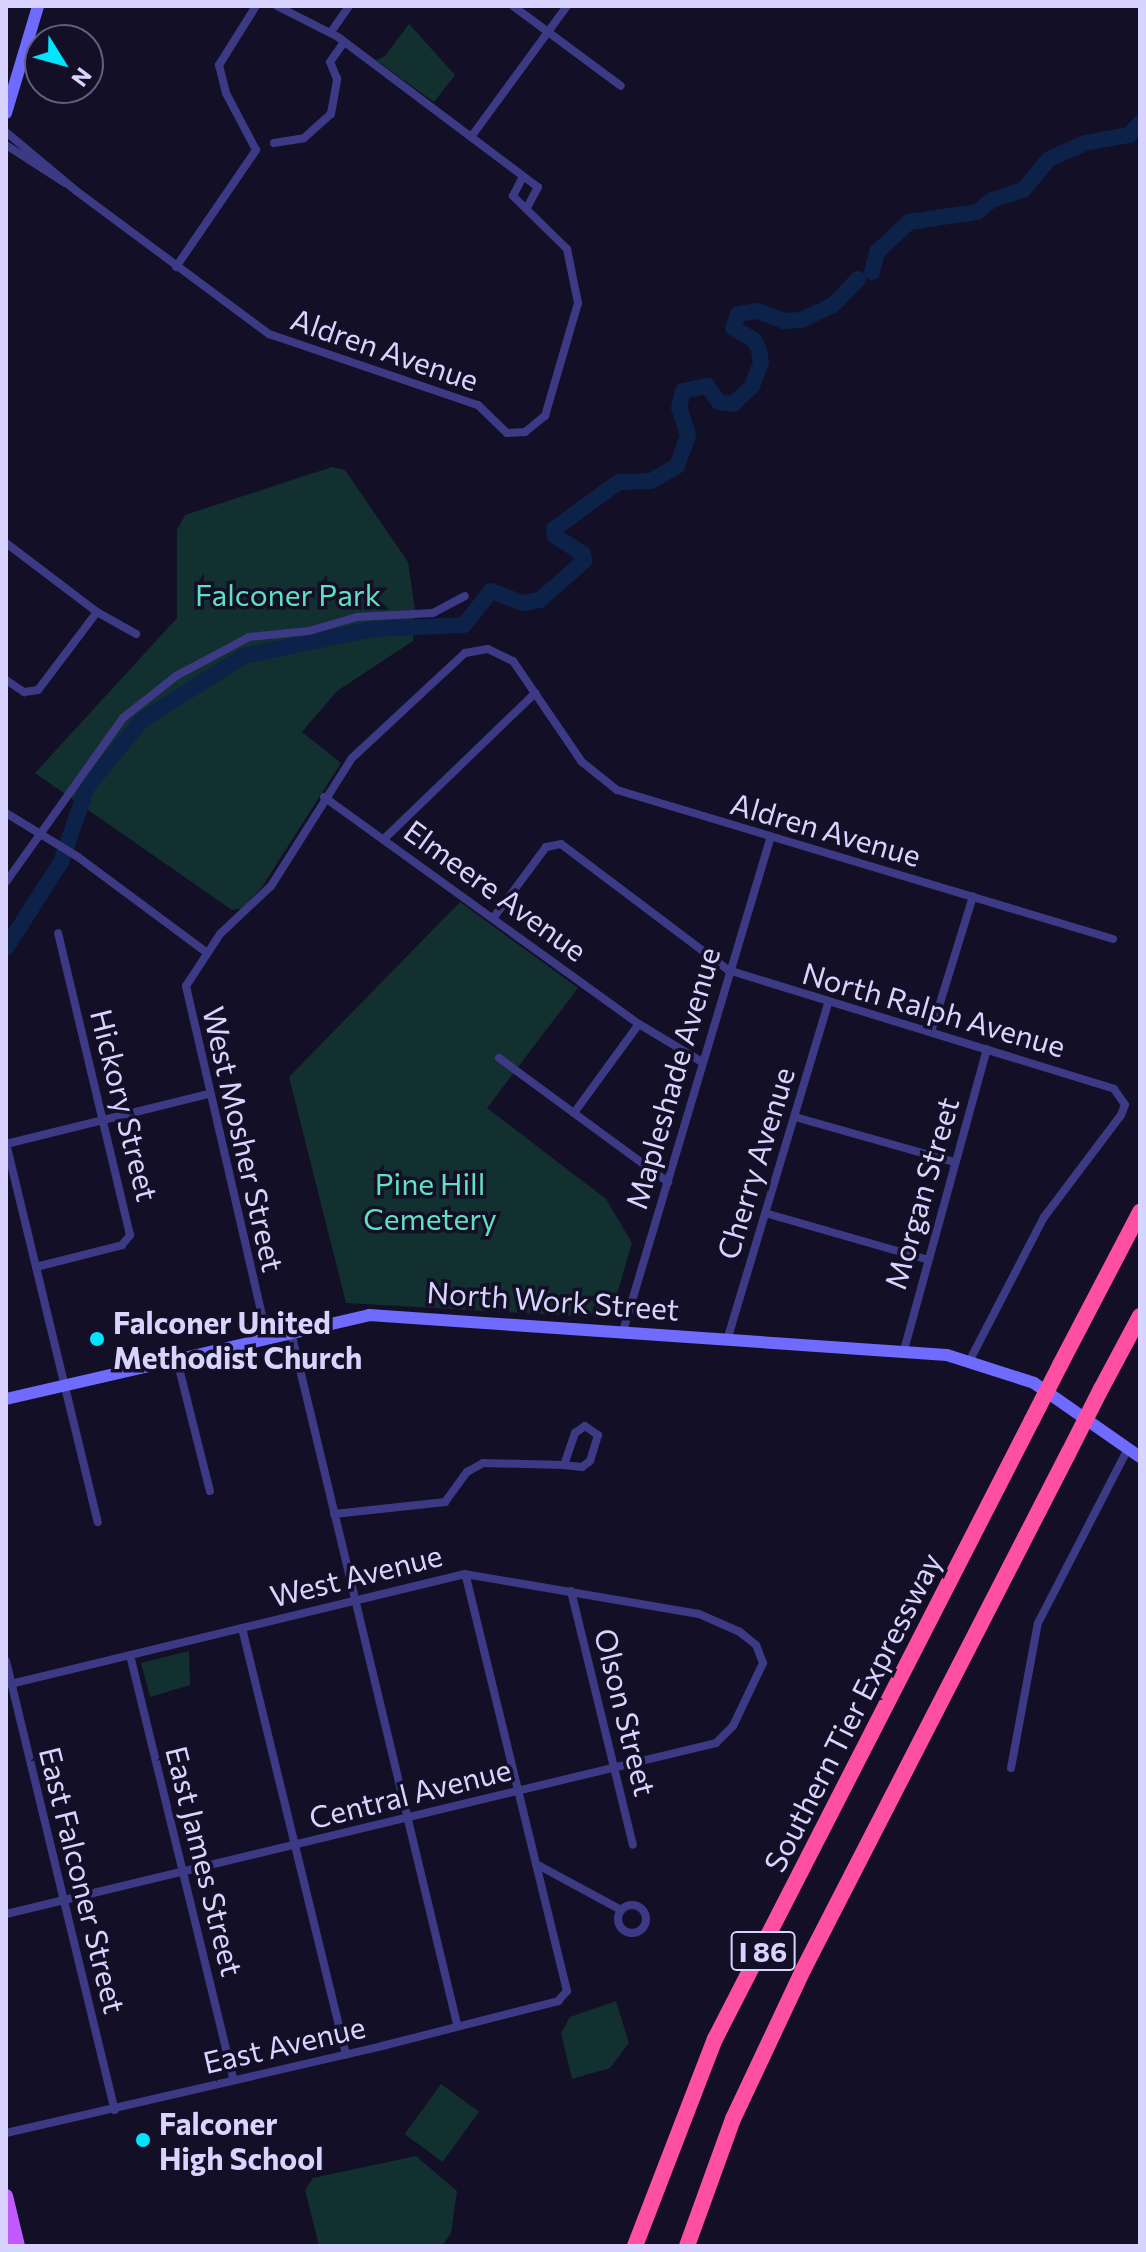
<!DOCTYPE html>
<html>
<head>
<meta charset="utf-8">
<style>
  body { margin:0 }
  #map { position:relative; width:1146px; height:2252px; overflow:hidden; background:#130f26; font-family:Commissioner,sans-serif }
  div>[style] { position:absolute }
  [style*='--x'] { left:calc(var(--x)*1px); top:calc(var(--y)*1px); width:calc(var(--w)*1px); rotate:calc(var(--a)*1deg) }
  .green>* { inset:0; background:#12302f; transform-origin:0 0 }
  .river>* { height:16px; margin:-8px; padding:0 8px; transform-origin:8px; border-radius:8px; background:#0c2248 }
  .street>* { height:8px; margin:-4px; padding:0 4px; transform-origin:4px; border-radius:4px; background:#3d3a85 }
  .street>.ring { margin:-4px; padding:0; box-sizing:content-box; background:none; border:8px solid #3d3a85; border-radius:50% }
  .secondary>* { height:12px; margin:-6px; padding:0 6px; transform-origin:6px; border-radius:6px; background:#6f6bff }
  .primary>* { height:14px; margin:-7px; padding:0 7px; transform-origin:7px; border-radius:7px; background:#c25bff }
  .highway>* { height:16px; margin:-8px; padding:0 8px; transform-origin:8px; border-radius:8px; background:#ff4fa3 }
  .highway-bridge>* { height:16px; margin:-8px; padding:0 8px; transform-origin:8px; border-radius:8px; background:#ff4fa3 }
  .dots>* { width:22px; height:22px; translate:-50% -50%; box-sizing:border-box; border:4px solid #130f26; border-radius:50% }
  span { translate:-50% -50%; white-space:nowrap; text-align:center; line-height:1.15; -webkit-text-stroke:7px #130f26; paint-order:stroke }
  .shield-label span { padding:2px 6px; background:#130f26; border:2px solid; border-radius:6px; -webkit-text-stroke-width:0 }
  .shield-label { font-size:28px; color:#d9d4ff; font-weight:700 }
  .street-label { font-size:30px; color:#d9d4ff }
  .park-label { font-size:30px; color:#5fe0c0 }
  .poi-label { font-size:30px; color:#d9d4ff; font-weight:700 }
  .left { translate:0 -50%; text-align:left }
  .frame { position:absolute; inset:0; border:8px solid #d9d4ff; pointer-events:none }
  .north { position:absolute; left:24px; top:24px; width:80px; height:80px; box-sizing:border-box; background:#130f26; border:2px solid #625e7d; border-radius:50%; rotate:127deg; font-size:22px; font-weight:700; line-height:32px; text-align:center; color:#d9d4ff }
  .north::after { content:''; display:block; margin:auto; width:28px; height:36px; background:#00e5ff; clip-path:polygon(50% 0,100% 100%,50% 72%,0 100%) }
</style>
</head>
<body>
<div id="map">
  <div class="green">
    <div style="clip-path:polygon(409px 24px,455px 75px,434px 102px,376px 60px,385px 56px)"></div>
    <div style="clip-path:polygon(332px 467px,345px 470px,408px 562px,415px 610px,413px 641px,337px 691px,302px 732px,341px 763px,262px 887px,242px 908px,232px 910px,35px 773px,177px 618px,177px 530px,185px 515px)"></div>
    <div style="clip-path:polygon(460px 902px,578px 988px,487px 1108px,606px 1199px,632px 1243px,610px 1318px,346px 1303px,289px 1077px)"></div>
    <div style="clip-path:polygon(189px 1651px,190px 1685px,150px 1697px,141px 1663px)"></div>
    <div style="clip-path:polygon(616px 2001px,629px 2043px,610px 2068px,572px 2079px,561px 2033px,570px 2017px)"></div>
    <div style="left:441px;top:2084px;width:47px;height:62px;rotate:36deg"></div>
    <div style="clip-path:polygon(416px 2156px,457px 2191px,451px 2233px,442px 2246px,319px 2246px,305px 2190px,313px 2178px)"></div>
  </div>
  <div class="river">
    <div style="--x:872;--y:272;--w:21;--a:-76"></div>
    <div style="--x:877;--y:252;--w:44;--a:-43.2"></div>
    <div style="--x:909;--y:222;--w:69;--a:-8.4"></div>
    <div style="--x:977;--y:212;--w:19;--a:-39"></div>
    <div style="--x:992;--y:200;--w:33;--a:-18"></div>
    <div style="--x:1023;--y:190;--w:40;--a:-50"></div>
    <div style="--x:1049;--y:159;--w:39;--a:-24"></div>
    <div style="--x:1085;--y:143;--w:45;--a:-10.3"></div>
    <div style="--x:1129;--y:135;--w:16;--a:-47"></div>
    <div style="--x:6;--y:948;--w:102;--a:-57.4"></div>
    <div style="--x:61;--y:862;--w:79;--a:-70.9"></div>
    <div style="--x:87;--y:787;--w:87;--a:-50.6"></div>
    <div style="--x:142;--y:720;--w:120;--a:-32.1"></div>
    <div style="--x:244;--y:656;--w:132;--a:-11.8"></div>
    <div style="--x:373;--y:629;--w:91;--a:-2.5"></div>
    <div style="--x:464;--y:625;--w:43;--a:-51.5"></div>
    <div style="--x:491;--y:591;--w:34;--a:21"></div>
    <div style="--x:523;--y:603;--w:17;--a:-10"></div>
    <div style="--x:540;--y:600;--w:59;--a:-41.6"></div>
    <div style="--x:584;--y:561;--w:7;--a:-98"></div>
    <div style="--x:583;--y:554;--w:33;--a:-147"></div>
    <div style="--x:555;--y:536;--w:7;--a:-98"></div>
    <div style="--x:554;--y:529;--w:80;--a:-35.9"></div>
    <div style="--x:619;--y:482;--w:32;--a:-2"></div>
    <div style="--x:651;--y:481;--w:30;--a:-30"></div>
    <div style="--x:677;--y:466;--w:33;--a:-70"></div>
    <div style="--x:688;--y:435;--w:28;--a:-108"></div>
    <div style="--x:679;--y:408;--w:17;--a:-77"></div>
    <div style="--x:683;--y:391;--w:25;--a:-12"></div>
    <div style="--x:707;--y:386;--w:20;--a:53"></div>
    <div style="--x:719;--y:402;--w:14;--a:8"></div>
    <div style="--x:733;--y:404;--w:26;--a:-43"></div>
    <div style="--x:752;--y:386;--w:25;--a:-69"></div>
    <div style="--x:761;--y:363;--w:13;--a:-99"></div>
    <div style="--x:759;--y:350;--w:11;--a:-117"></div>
    <div style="--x:754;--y:340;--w:24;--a:-150"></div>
    <div style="--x:733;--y:328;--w:15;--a:-70"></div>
    <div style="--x:738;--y:314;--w:20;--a:-9"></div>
    <div style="--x:758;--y:311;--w:28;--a:21"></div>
    <div style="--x:784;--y:321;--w:17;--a:-3"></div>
    <div style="--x:801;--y:320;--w:35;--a:-25"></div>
    <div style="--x:833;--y:305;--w:36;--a:-46"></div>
  </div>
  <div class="street">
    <div style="--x:277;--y:6;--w:68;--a:26.9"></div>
    <div style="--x:338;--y:37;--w:250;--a:36.9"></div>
    <div style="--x:538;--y:187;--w:24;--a:118"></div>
    <div style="--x:513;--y:6;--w:134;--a:36.5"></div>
    <div style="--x:331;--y:32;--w:32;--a:-55"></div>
    <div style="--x:6;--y:132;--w:90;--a:40"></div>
    <div style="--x:75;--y:190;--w:242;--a:36.6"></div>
    <div style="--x:269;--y:334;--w:221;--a:18.8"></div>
    <div style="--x:478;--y:405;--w:40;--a:44"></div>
    <div style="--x:507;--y:433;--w:18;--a:-3"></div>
    <div style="--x:525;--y:432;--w:26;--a:-39"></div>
    <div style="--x:545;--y:416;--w:118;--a:-73.7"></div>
    <div style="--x:578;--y:303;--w:55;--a:-101.5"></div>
    <div style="--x:567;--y:249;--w:76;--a:-135.5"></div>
    <div style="--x:513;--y:196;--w:22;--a:-63"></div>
    <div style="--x:471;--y:137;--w:162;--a:-53.8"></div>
    <div style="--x:274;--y:143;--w:30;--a:-9"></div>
    <div style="--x:304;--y:138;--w:36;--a:-42"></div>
    <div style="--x:331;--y:114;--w:36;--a:-80"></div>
    <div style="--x:337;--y:79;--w:18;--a:-112"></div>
    <div style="--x:330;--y:62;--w:24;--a:-55"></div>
    <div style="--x:6;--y:145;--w:70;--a:32.8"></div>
    <div style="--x:176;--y:267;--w:142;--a:-55.6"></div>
    <div style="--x:256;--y:150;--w:64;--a:-117.8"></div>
    <div style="--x:226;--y:93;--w:29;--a:-104"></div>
    <div style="--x:219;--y:65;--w:70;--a:-57.9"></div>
    <div style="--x:6;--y:543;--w:114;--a:37.2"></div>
    <div style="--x:97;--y:612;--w:45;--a:29.4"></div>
    <div style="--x:6;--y:680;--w:22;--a:34"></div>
    <div style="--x:24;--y:692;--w:14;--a:-8"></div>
    <div style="--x:38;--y:690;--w:98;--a:-52.9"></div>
    <div style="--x:324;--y:797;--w:388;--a:35.8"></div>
    <div style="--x:639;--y:1024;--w:74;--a:31.1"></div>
    <div style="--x:6;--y:813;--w:84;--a:31.4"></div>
    <div style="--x:78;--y:857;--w:159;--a:36.6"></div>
    <div style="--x:385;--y:838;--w:209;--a:-44"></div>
    <div style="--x:6;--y:882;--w:201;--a:-54.5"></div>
    <div style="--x:123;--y:718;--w:68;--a:-38.4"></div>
    <div style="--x:176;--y:676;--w:83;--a:-28.1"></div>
    <div style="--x:249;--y:637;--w:60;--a:-5.7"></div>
    <div style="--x:309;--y:631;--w:50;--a:-16.3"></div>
    <div style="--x:357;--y:617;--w:76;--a:-3"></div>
    <div style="--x:433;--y:613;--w:36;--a:-28"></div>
    <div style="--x:494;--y:917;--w:87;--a:-53.4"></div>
    <div style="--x:546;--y:847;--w:15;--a:-11"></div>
    <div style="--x:561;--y:844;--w:209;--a:37"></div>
    <div style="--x:728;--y:970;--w:404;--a:17.1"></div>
    <div style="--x:1114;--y:1089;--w:19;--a:55"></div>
    <div style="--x:1125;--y:1105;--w:11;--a:112"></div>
    <div style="--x:1121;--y:1115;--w:128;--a:127"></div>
    <div style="--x:1044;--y:1217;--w:161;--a:117.4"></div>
    <div style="--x:931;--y:1032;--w:142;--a:-72.8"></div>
    <div style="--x:499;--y:1058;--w:210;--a:36.3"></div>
    <div style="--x:574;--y:1113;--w:110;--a:-53.9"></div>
    <div style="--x:795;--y:1117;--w:165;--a:15.8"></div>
    <div style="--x:6;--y:1143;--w:390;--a:76.4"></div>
    <div style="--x:6;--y:1144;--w:208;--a:-13.9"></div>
    <div style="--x:765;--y:1213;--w:166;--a:16"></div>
    <div style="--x:36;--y:1267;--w:89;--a:-14.3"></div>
    <div style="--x:122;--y:1245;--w:13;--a:-51"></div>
    <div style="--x:130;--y:1235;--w:310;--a:-103.4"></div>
    <div style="--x:623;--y:1331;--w:513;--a:-73.36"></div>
    <div style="--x:291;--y:1332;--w:712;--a:76.51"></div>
    <div style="--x:267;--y:1337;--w:360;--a:-103"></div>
    <div style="--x:186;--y:986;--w:62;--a:-56.8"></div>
    <div style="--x:220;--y:934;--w:70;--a:-43.3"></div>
    <div style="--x:271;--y:886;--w:151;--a:-57.7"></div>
    <div style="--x:352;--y:758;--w:154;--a:-42.9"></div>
    <div style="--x:465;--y:653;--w:23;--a:-10"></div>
    <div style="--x:488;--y:649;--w:28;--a:26"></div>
    <div style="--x:513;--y:661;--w:122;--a:55.7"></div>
    <div style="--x:582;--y:762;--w:45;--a:38.7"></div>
    <div style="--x:617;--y:790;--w:518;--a:16.72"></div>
    <div style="--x:728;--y:1337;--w:349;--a:-73.3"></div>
    <div style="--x:904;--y:1350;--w:312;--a:-74.6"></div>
    <div style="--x:177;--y:1360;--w:135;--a:75.9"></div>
    <div style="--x:585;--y:1426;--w:16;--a:35"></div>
    <div style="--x:598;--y:1435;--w:27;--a:107"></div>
    <div style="--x:590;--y:1461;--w:10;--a:143"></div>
    <div style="--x:582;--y:1467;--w:18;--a:-174"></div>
    <div style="--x:564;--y:1465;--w:34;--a:-71"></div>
    <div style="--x:575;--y:1433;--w:12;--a:-35"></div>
    <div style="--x:334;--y:1514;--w:112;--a:-6.2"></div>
    <div style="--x:445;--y:1502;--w:37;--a:-54"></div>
    <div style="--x:467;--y:1472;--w:18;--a:-29"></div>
    <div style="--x:483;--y:1463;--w:81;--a:1.4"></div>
    <div style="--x:571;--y:1591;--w:261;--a:76.3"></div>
    <div style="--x:242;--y:1628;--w:439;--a:76.3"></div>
    <div style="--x:130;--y:1655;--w:436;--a:76.3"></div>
    <div style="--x:6;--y:1661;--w:462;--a:76.4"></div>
    <div style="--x:1011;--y:1768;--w:147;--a:-79.5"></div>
    <div style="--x:1038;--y:1623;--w:196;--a:-62.7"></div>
    <div style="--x:536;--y:1864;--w:97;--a:28.4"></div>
    <div class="ring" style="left:618px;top:1905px;width:20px;height:20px"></div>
    <div style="--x:6;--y:1914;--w:730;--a:-13.54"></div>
    <div style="--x:716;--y:1743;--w:24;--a:-45"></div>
    <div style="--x:733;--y:1726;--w:70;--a:-64.5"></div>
    <div style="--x:763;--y:1663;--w:19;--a:-111"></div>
    <div style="--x:756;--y:1645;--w:21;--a:-141"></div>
    <div style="--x:740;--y:1632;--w:45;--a:-156.3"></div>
    <div style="--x:699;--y:1614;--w:237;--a:-170.3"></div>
    <div style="--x:465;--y:1574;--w:466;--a:166.4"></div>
    <div style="--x:6;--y:2133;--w:386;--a:-13"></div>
    <div style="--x:382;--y:2046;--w:182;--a:-14.3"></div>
    <div style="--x:558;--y:2001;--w:13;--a:-48"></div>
    <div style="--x:567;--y:1991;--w:429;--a:-103.7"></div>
  </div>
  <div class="secondary">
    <div style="--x:6;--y:113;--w:112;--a:-73.3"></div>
    <div style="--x:6;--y:1399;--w:373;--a:-13"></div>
    <div style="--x:369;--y:1315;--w:579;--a:3.96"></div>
    <div style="--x:947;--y:1355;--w:91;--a:17.8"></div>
    <div style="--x:1034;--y:1383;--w:129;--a:34.9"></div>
  </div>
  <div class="primary">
    <div style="--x:6;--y:2196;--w:51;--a:76.5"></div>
    <div style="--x:6;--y:2237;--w:9;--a:77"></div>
  </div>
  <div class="highway">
    <div style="--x:1060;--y:1365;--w:173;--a:-62.4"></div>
    <div style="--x:1101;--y:1389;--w:83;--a:-61.9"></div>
    <div style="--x:635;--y:2246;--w:222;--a:-68.9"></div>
    <div style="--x:715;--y:2039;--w:695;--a:-62.88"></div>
    <div style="--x:687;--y:2246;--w:135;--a:-70.1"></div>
    <div style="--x:733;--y:2119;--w:165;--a:-64.8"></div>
    <div style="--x:803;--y:1970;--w:582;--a:-62.82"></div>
  </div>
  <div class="highway-bridge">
    <div style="--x:1032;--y:1420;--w:62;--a:-63"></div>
    <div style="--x:1069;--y:1452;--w:71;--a:-63.1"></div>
  </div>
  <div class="dots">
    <div style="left:97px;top:1339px;background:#00e5ff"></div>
    <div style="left:143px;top:2140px;background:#00e5ff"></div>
  </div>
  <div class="shield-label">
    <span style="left:763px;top:1951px">I 86</span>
  </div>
  <div class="street-label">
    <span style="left:385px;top:349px;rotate:19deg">Aldren Avenue</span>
    <span style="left:826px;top:829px;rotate:16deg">Aldren Avenue</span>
    <span style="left:496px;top:890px;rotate:36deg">Elmeere Avenue</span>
    <span style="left:934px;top:1009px;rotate:16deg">North Ralph Avenue</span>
    <span style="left:672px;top:1078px;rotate:-74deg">Mapleshade Avenue</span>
    <span style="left:125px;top:1105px;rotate:76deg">Hickory Street</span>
    <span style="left:244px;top:1139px;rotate:77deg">West Mosher Street</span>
    <span style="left:755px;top:1163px;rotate:-73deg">Cherry Avenue</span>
    <span style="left:921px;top:1193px;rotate:-74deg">Morgan Street</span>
    <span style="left:553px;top:1300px;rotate:4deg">North Work Street</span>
    <span style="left:356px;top:1575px;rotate:-14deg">West Avenue</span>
    <span style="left:626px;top:1712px;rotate:76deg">Olson Street</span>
    <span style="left:852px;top:1712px;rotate:-63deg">Southern Tier Expressway</span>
    <span style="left:410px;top:1793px;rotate:-14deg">Central Avenue</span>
    <span style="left:205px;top:1861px;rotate:76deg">East James Street</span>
    <span style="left:83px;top:1880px;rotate:76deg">East Falconer Street</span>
    <span style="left:284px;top:2044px;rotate:-13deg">East Avenue</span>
  </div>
  <div class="park-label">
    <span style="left:288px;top:594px">Falconer Park</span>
    <span style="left:430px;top:1200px">Pine Hill<br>Cemetery</span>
  </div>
  <div class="poi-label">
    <span class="left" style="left:113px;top:1339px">Falconer United<br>Methodist Church</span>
    <span class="left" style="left:159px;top:2140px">Falconer<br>High School</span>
  </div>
  <div class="frame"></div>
  <div class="north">N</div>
</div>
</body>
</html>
